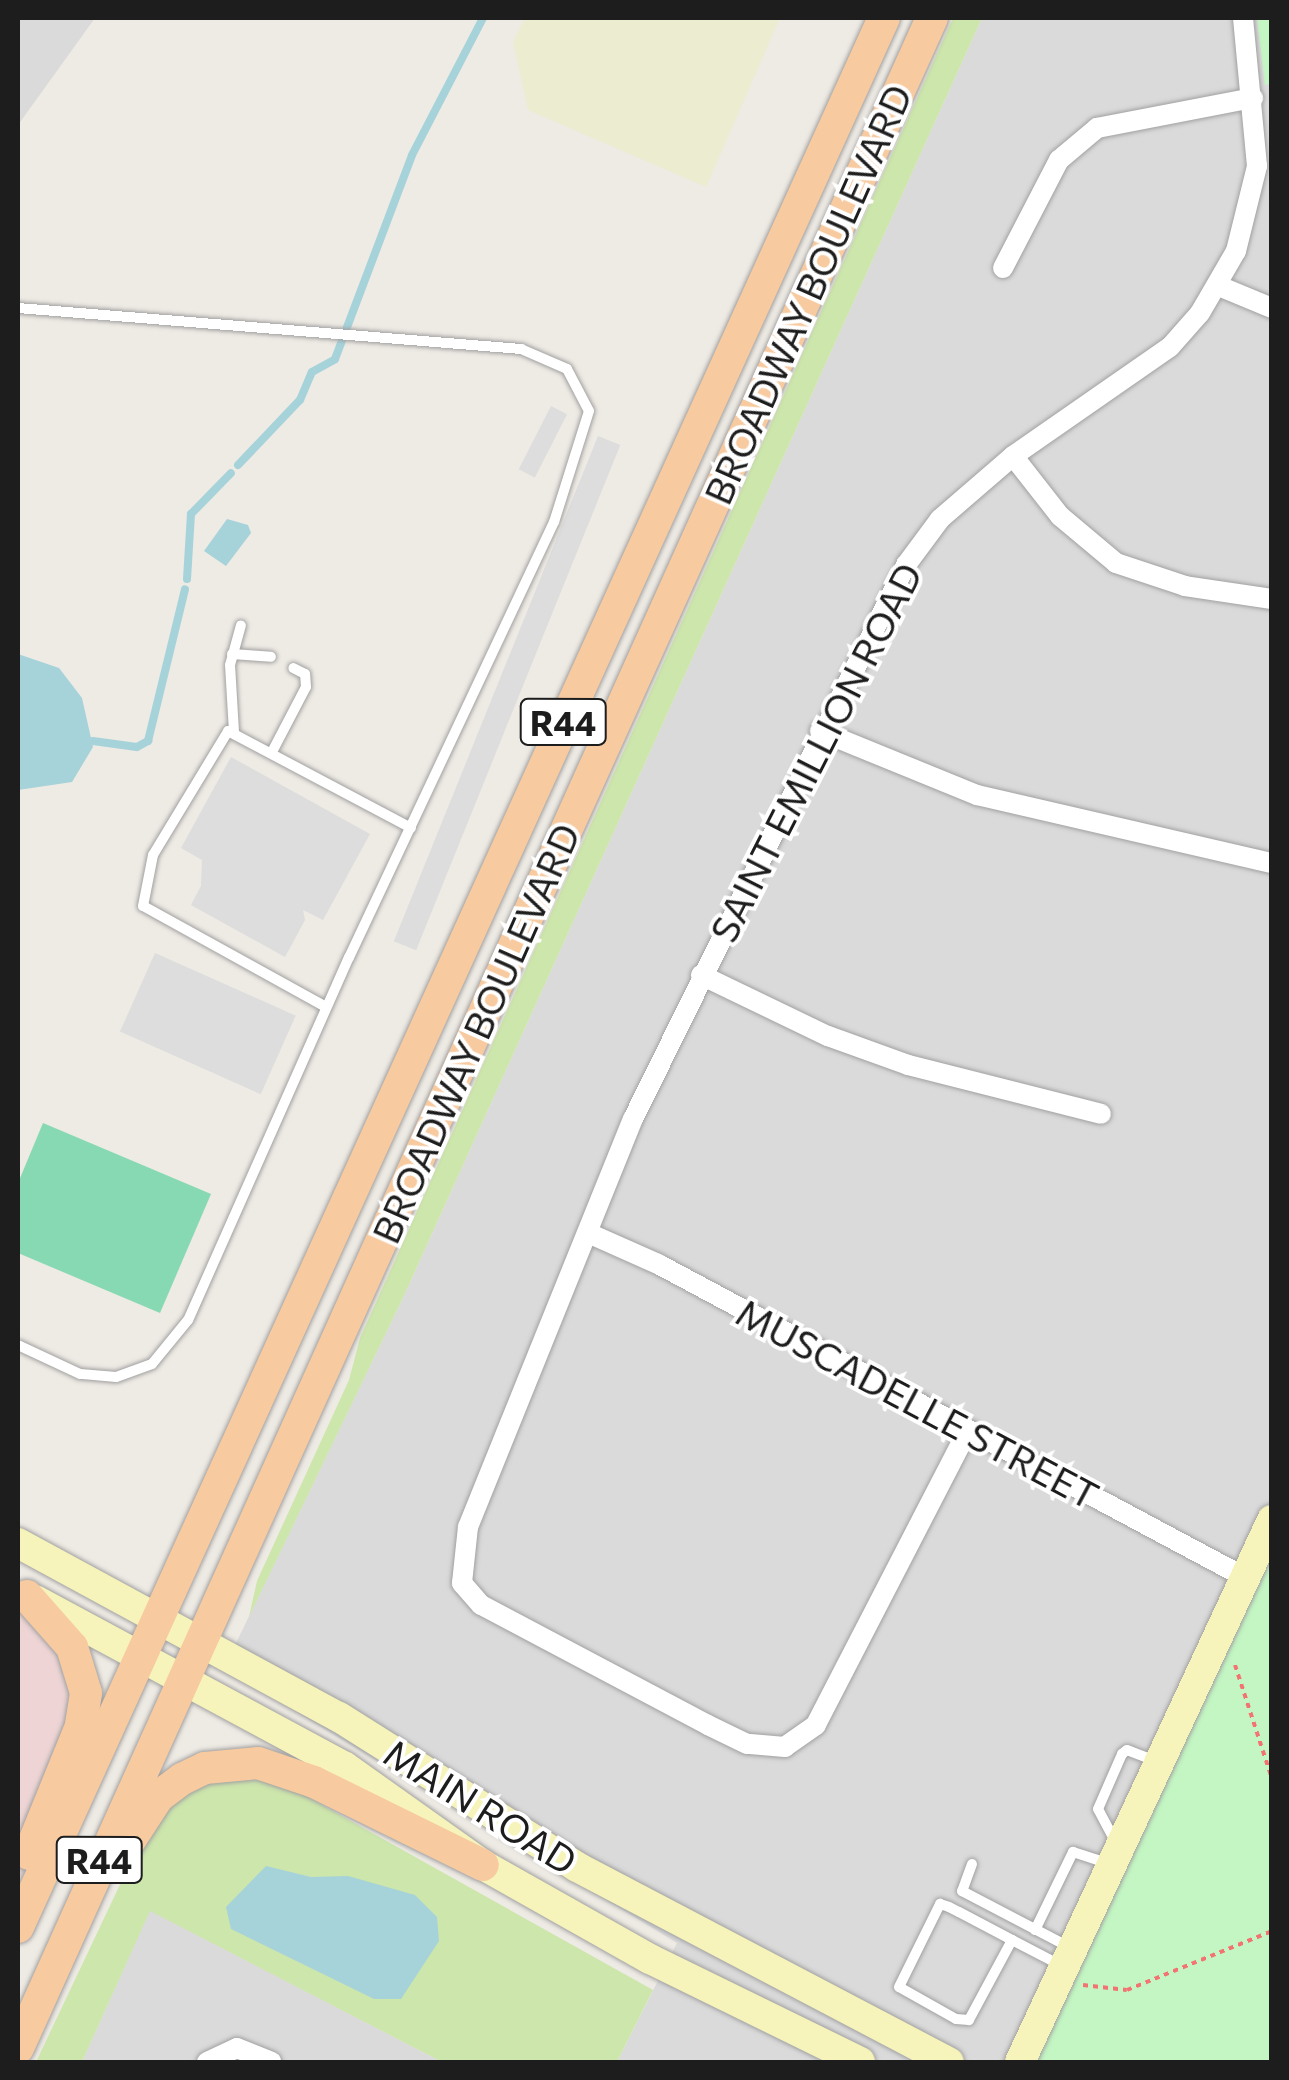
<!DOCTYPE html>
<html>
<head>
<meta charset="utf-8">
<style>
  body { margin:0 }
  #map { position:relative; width:1289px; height:2080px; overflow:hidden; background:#eeeae4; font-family:Commissioner,sans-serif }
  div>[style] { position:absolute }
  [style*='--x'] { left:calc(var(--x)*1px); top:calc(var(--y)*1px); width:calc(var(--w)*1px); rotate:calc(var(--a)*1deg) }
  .residential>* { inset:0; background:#dbdadb }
  .commercial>* { inset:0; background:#eed4d5 }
  .farmland>* { inset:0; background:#ececd0 }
  .grass>* { inset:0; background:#cde6ac }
  .park>* { inset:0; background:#c3f6c3 }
  .pitch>* { inset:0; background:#86d9b2 }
  .parking>* { inset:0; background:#ddd; transform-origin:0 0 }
  .water>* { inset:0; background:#a6d2da }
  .stream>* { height:8px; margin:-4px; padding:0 4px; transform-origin:4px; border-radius:4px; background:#a6d2da }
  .path>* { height:4px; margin-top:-2px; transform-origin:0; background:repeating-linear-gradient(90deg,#f27371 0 5px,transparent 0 10px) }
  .roads { filter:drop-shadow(0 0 2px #a1a1a1) drop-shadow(0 0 2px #a1a1a1) }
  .lane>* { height:10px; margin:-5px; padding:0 5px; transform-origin:5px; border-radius:5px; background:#fff }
  .street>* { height:20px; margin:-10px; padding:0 10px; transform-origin:10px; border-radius:10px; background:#fff }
  .secondary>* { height:30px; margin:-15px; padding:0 15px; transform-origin:15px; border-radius:15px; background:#f6f4ba }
  .primary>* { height:32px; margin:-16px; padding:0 16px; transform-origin:16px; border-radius:16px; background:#f7caa0 }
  span { translate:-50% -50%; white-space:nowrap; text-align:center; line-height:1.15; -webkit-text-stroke:8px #fff; paint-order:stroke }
  .shield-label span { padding:2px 8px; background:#fff; border:2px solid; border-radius:8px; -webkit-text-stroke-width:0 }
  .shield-label { font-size:35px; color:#1d1d1d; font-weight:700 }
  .street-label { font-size:38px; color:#1d1d1d }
  .frame { position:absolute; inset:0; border:20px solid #1d1d1d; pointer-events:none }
</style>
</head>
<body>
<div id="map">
  <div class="residential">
    <div style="clip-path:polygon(18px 18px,95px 18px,18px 125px)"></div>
    <div style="clip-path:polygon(982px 18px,1271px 18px,1271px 2062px,617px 2062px,677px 1943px,224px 1668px,402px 1300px)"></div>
    <div style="clip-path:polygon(150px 1910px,442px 2062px,82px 2062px)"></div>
  </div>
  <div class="commercial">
    <div style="clip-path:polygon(18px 1593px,55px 1623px,79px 1724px,18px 1887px)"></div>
  </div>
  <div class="farmland">
    <div style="clip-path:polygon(525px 18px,780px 18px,706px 187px,528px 110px,513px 42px)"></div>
  </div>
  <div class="grass">
    <div style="clip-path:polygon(953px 18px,982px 18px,402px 1300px,249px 1617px,257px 1581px,349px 1380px,360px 1338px)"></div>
    <div style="clip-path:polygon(217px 1779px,270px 1781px,299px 1792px,653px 1990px,617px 2062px,442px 2062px,150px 1911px,82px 2062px,36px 2062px,134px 1855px,174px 1801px)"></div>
  </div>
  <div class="park">
    <div style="clip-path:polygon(1257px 18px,1271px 18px,1271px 84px,1265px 85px)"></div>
    <div style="clip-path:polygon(1271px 1549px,1271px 2062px,1020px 2062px)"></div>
  </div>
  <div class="pitch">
    <div style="clip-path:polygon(43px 1123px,211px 1194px,160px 1313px,18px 1253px,18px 1183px)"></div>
  </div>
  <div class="parking">
    <div style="left:551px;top:406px;width:18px;height:71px;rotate:27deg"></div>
    <div style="left:598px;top:436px;width:24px;height:545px;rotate:22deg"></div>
    <div style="clip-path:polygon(231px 757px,370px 834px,323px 920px,303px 910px,305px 920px,285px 957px,191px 905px,201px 886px,202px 860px,181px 848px)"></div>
    <div style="left:155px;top:953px;width:154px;height:86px;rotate:24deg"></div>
  </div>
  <div class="water">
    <div style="clip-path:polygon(227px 519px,248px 525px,251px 533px,226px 566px,204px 551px)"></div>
    <div style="clip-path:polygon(18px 654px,59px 668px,82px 698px,93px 747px,72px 782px,18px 790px)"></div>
    <div style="clip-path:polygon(266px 1866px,311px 1877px,348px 1876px,415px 1895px,437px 1917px,439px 1941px,401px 1999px,374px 1999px,231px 1929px,226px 1907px)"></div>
  </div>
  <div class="stream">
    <div style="--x:238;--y:465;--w:90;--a:-46.4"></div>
    <div style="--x:300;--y:400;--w:30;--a:-67"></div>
    <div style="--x:312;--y:372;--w:26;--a:-29"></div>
    <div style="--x:335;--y:359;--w:218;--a:-69.3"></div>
    <div style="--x:412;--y:155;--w:154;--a:-62.6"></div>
    <div style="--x:187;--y:579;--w:65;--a:-86.5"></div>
    <div style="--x:191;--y:514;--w:57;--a:-45.7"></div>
    <div style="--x:93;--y:741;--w:44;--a:7.8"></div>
    <div style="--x:137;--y:747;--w:13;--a:-29"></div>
    <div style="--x:148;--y:741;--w:156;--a:-76.3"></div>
  </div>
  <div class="path">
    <div style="--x:1235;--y:1665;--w:120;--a:72"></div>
    <div style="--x:1083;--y:1985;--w:44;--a:6.5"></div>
    <div style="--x:1127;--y:1990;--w:157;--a:-22.1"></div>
  </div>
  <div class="roads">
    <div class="lane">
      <div style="--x:18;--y:308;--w:505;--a:4.66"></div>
      <div style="--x:521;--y:349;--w:50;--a:23.5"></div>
      <div style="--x:567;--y:369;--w:47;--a:62.4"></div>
      <div style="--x:589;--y:411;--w:116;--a:107.5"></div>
      <div style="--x:554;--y:522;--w:481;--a:115.2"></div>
      <div style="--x:349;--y:957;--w:397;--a:113.9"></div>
      <div style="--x:188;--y:1320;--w:57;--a:129.3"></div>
      <div style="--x:152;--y:1364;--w:38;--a:160"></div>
      <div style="--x:116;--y:1377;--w:36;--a:-175"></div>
      <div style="--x:80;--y:1374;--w:68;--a:-154.9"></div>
      <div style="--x:232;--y:654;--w:39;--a:4"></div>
      <div style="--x:234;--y:732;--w:67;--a:-93.4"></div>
      <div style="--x:230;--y:665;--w:41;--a:-74.6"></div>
      <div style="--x:272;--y:752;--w:73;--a:-62.4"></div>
      <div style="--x:306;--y:687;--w:13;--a:-94"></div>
      <div style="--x:305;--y:674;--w:13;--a:-153"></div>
      <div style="--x:326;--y:1007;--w:209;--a:-151.1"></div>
      <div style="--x:143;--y:906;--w:52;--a:-78.9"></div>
      <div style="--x:153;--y:855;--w:145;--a:-58.8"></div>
      <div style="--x:228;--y:731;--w:207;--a:27.9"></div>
      <div style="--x:1115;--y:1841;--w:36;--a:-118"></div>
      <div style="--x:1098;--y:1809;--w:60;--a:-66.4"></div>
      <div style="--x:1122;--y:1754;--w:6;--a:-39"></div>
      <div style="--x:1127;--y:1750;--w:33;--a:21"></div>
      <div style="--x:972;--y:1864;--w:29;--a:110"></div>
      <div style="--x:962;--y:1891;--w:123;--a:27.6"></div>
      <div style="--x:1035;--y:1930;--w:87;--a:-64"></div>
      <div style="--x:1073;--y:1852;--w:36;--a:18"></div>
      <div style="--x:1012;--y:1940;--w:91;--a:118.3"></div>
      <div style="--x:969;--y:2020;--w:13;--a:-176"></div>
      <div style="--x:956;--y:2019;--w:65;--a:-150.7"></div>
      <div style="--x:899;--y:1987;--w:93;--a:-63.7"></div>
      <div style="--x:940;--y:1904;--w:9;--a:18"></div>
      <div style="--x:949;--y:1907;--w:11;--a:27"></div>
      <div style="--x:959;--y:1912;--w:60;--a:27.8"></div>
      <div style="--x:1012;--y:1940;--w:54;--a:27.5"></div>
    </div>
    <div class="street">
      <div style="--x:1003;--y:268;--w:122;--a:-62.6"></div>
      <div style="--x:1059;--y:160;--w:50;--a:-40.1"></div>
      <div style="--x:1097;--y:128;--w:159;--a:-10.9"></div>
      <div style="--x:1219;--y:286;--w:57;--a:22.5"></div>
      <div style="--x:1013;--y:456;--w:76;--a:51.9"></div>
      <div style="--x:1060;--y:516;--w:73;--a:40"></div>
      <div style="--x:1116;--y:563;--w:73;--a:18.4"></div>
      <div style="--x:1185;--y:586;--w:88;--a:8.5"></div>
      <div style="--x:820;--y:731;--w:170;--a:22.2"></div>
      <div style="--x:977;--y:795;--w:303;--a:13"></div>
      <div style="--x:701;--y:975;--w:141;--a:25.7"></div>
      <div style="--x:828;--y:1036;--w:85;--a:19.9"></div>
      <div style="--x:908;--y:1065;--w:199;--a:14.2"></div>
      <div style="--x:588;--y:1233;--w:77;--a:23.9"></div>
      <div style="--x:658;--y:1264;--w:667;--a:28.1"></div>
      <div style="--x:968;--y:1430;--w:332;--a:117.3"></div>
      <div style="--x:816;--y:1725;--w:38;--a:145"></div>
      <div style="--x:785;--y:1747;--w:38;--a:-175"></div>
      <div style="--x:747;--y:1744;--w:43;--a:-154"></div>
      <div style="--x:708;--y:1725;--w:257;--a:-152.1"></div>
      <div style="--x:481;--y:1605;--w:29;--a:-131"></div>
      <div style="--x:462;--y:1583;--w:56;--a:-83.9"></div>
      <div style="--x:468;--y:1527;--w:440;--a:-68"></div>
      <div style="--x:633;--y:1119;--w:618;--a:-63.77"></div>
      <div style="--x:906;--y:565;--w:57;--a:-53.5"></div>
      <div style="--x:940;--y:519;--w:96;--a:-40.8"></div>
      <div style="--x:1013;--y:456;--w:191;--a:-34.8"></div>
      <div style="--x:1170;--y:347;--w:45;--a:-48.6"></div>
      <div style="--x:1200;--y:313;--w:72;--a:-59.9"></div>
      <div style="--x:1236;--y:251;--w:88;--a:-76.1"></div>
      <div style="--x:1257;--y:166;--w:149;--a:-95.4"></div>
      <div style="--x:207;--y:2062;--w:33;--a:-25"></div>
      <div style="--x:237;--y:2048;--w:37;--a:22"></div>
    </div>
    <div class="secondary">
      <div style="--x:18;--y:1543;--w:365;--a:28.5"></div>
      <div style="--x:339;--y:1717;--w:281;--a:32.2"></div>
      <div style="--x:577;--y:1867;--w:420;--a:27.7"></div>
      <div style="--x:35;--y:1600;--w:352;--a:28.3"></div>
      <div style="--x:345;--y:1767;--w:169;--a:35.4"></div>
      <div style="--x:483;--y:1865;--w:192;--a:29.4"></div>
      <div style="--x:650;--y:1959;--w:234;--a:26.1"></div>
      <div style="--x:1020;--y:2062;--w:598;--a:-65.06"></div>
    </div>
    <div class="primary">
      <div style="--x:27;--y:1596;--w:68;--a:48.6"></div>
      <div style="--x:72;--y:1647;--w:48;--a:73.1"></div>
      <div style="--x:86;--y:1693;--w:33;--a:99"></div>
      <div style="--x:81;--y:1726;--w:138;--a:112.1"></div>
      <div style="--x:121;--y:1854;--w:68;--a:-57"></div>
      <div style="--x:158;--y:1797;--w:30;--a:-37"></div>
      <div style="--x:182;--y:1779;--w:25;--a:-26"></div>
      <div style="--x:205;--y:1768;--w:53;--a:-5.4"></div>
      <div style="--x:258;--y:1763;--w:59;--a:18.7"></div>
      <div style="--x:314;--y:1782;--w:188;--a:26.2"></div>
      <div style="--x:18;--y:1927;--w:2096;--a:-65.6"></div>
      <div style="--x:18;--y:2048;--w:2226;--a:-65.76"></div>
    </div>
  </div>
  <div class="shield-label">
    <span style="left:563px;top:722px">R44</span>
    <span style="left:99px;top:1860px">R44</span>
  </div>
  <div class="street-label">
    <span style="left:807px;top:294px;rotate:-66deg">BROADWAY BOULEVARD</span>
    <span style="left:815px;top:752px;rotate:-63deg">SAINT EMILLION ROAD</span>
    <span style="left:475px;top:1033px;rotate:-66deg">BROADWAY BOULEVARD</span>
    <span style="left:918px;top:1403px;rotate:28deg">MUSCADELLE STREET</span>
    <span style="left:481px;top:1806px;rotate:32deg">MAIN ROAD</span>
  </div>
  <div class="frame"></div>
</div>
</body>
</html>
